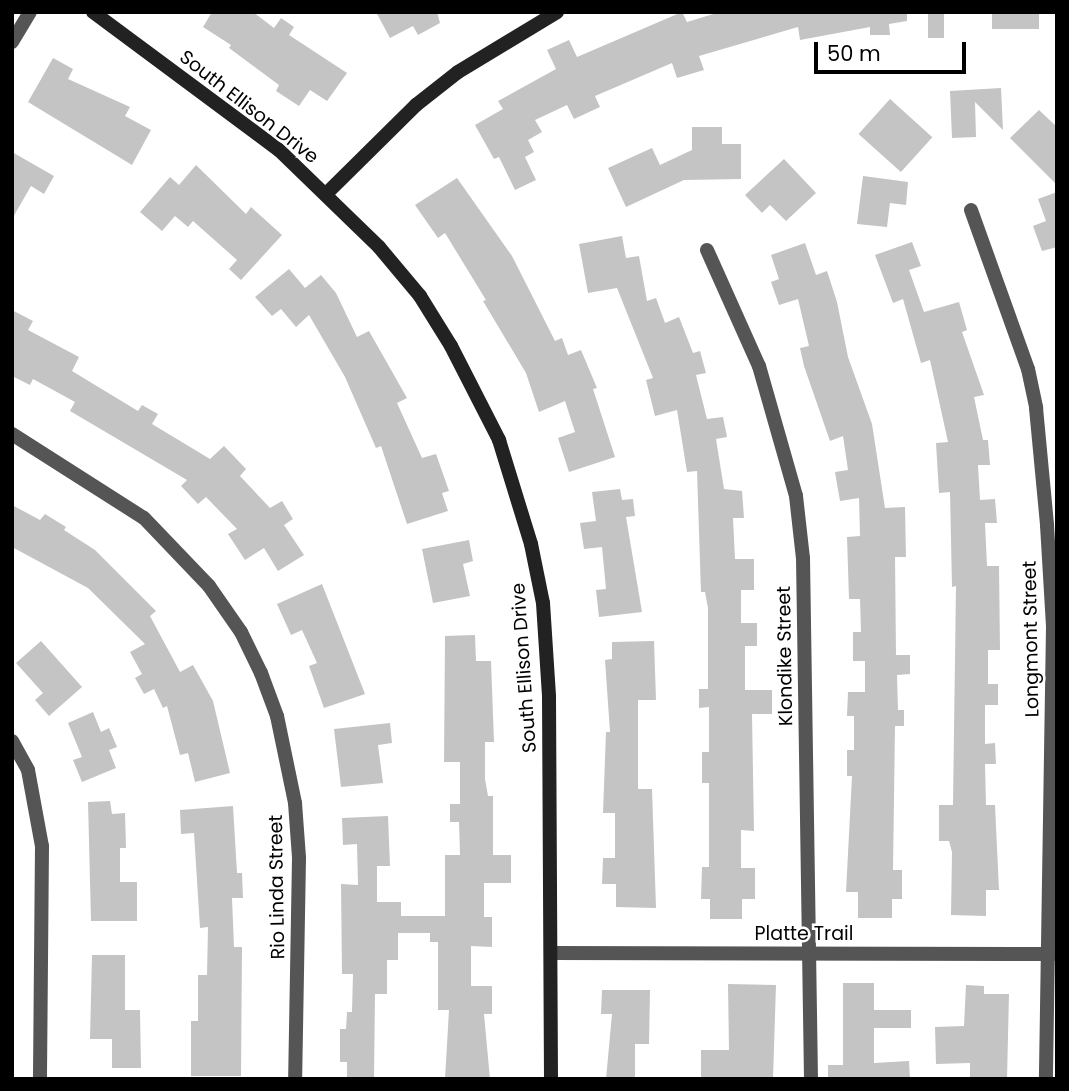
<!DOCTYPE html>
<html>
<head>
<meta charset="utf-8">
<style>
  body { margin:0 }
  #map { position:relative; width:1069px; height:1091px; overflow:hidden; background:#fff; font-family:Poppins,sans-serif }
  div>[style] { position:absolute }
  [style*='--x'] { left:calc(var(--x)*1px); top:calc(var(--y)*1px); width:calc(var(--w)*1px); rotate:calc(var(--a)*1deg) }
  .building>* { inset:0; background:#c4c4c4; transform-origin:0 0 }
  .street>* { height:14px; margin:-7px; padding:0 7px; transform-origin:7px; border-radius:7px; background:#555 }
  .secondary>* { height:14px; margin:-7px; padding:0 7px; transform-origin:7px; border-radius:7px; background:#222 }
  span { translate:-50% -50%; white-space:nowrap; text-align:center; line-height:1.15; -webkit-text-stroke:5px #fff; paint-order:stroke }
  .street-label { font-size:19px; color:#000 }
  .frame { position:absolute; inset:0; border:14px solid #000; pointer-events:none }
  .scale { position:absolute; left:814px; top:42px; width:152px; height:32px; box-sizing:border-box; border:4px solid #000; border-top:0; padding-left:9px; font-size:21px; line-height:24px; white-space:nowrap; color:#000; -webkit-text-stroke:5px #fff; paint-order:stroke }
</style>
</head>
<body>
<div id="map">
  <div class="building">
    <div style="clip-path:polygon(212px 12px,253px 12px,274px 28px,281px 18px,294px 27px,289px 35px,347px 73px,327px 101px,310px 90px,299px 106px,276px 91px,279px 85px,229px 48px,231px 45px,203px 27px)"></div>
    <div style="clip-path:polygon(376px 12px,437px 12px,440px 23px,418px 35px,413px 26px,390px 38px)"></div>
    <div style="clip-path:polygon(682px 12px,687px 22px,720px 12px,907px 12px,907px 21px,889px 24px,890px 35px,870px 35px,870px 27px,800px 40px,798px 27px,699px 56px,704px 70px,677px 78px,672px 63px,595px 96px,600px 107px,574px 119px,567px 105px,535px 120px,542px 132px,528px 140px,534px 152px,525px 157px,536px 180px,515px 190px,499px 157px,494px 159px,475px 125px,503px 109px,498px 101px,556px 69px,547px 50px,569px 40px,577px 57px)"></div>
    <div style="left:928px;top:12px;width:16px;height:26px"></div>
    <div style="left:992px;top:12px;width:47px;height:17px"></div>
    <div style="clip-path:polygon(53px 58px,73px 69px,68px 79px,130px 107px,125px 116px,151px 130px,132px 165px,28px 102px)"></div>
    <div style="clip-path:polygon(1001px 88px,1003px 130px,975px 102px,976px 137px,952px 138px,950px 91px)"></div>
    <div style="left:890px;top:99px;width:57px;height:47px;rotate:42deg"></div>
    <div style="clip-path:polygon(1039px 110px,1057px 127px,1057px 185px,1010px 138px)"></div>
    <div style="clip-path:polygon(692px 127px,722px 127px,722px 144px,741px 144px,741px 179px,684px 180px,626px 207px,608px 168px,652px 148px,660px 165px,692px 150px)"></div>
    <div style="clip-path:polygon(12px 152px,54px 176px,44px 194px,31px 186px,12px 219px)"></div>
    <div style="clip-path:polygon(784px 159px,816px 193px,786px 221px,770px 205px,762px 213px,745px 195px)"></div>
    <div style="clip-path:polygon(196px 165px,246px 214px,251px 207px,282px 235px,241px 280px,229px 269px,237px 260px,193px 221px,188px 227px,175px 216px,162px 231px,140px 212px,170px 177px,179px 185px)"></div>
    <div style="clip-path:polygon(863px 176px,908px 182px,906px 205px,890px 203px,887px 227px,857px 224px)"></div>
    <div style="clip-path:polygon(457px 178px,512px 256px,555px 341px,562px 338px,568px 355px,581px 350px,597px 388px,593px 389px,615px 457px,569px 472px,558px 438px,575px 432px,565px 401px,539px 412px,526px 373px,483px 301px,486px 300px,445px 233px,438px 238px,415px 205px)"></div>
    <div style="clip-path:polygon(1057px 192px,1057px 247px,1042px 251px,1033px 226px,1046px 221px,1038px 199px)"></div>
    <div style="clip-path:polygon(622px 236px,626px 258px,639px 256px,647px 301px,656px 298px,665px 323px,679px 317px,693px 353px,700px 351px,706px 373px,696px 375px,707px 419px,723px 417px,727px 437px,716px 439px,724px 489px,742px 491px,744px 518px,733px 518px,735px 559px,754px 559px,754px 590px,741px 590px,741px 623px,757px 623px,757px 646px,745px 646px,745px 690px,772px 690px,772px 714px,752px 714px,754px 831px,741px 830px,741px 868px,755px 868px,755px 899px,742px 899px,742px 919px,710px 919px,710px 899px,701px 899px,702px 867px,709px 867px,709px 783px,702px 783px,702px 752px,709px 752px,709px 707px,699px 708px,699px 689px,708px 689px,708px 608px,705px 592px,701px 592px,697px 471px,687px 472px,677px 410px,655px 416px,646px 380px,653px 378px,617px 288px,588px 293px,579px 244px)"></div>
    <div style="clip-path:polygon(912px 242px,921px 266px,909px 270px,924px 312px,959px 302px,967px 330px,962px 332px,984px 395px,974px 397px,983px 440px,988px 440px,990px 465px,978px 465px,980px 500px,995px 499px,997px 523px,985px 523px,987px 566px,999px 566px,1000px 650px,988px 650px,988px 684px,998px 684px,998px 705px,985px 705px,985px 744px,995px 743px,996px 764px,985px 764px,986px 805px,995px 805px,999px 890px,986px 890px,986px 916px,951px 915px,952px 852px,949px 841px,939px 841px,939px 805px,953px 805px,956px 586px,952px 587px,950px 492px,939px 493px,936px 443px,948px 442px,930px 360px,921px 363px,903px 299px,893px 303px,875px 255px)"></div>
    <div style="clip-path:polygon(805px 243px,816px 275px,827px 271px,837px 302px,848px 357px,872px 424px,885px 508px,905px 507px,906px 557px,895px 557px,896px 655px,910px 655px,910px 674px,897px 675px,898px 710px,904px 710px,904px 726px,895px 726px,893px 870px,902px 870px,902px 899px,892px 899px,892px 918px,858px 918px,858px 892px,846px 892px,852px 776px,847px 776px,847px 750px,854px 750px,854px 716px,847px 716px,848px 692px,865px 692px,865px 661px,853px 661px,853px 632px,861px 632px,860px 599px,849px 599px,847px 537px,860px 536px,859px 498px,840px 501px,835px 472px,848px 470px,843px 436px,830px 441px,804px 366px,800px 348px,809px 346px,798px 299px,779px 305px,771px 282px,779px 279px,771px 255px)"></div>
    <div style="clip-path:polygon(289px 269px,305px 288px,321px 275px,336px 293px,357px 337px,369px 331px,407px 398px,397px 403px,422px 458px,436px 454px,449px 491px,442px 493px,448px 511px,407px 524px,381px 446px,376px 448px,345px 377px,309px 315px,296px 327px,281px 309px,272px 316px,255px 297px)"></div>
    <div style="clip-path:polygon(12px 310px,33px 321px,28px 330px,79px 357px,72px 371px,138px 411px,142px 405px,158px 414px,152px 424px,210px 459px,224px 446px,246px 469px,240px 476px,270px 508px,282px 501px,293px 519px,284px 525px,304px 555px,278px 571px,264px 548px,245px 560px,228px 534px,237px 529px,206px 497px,198px 504px,181px 486px,187px 480px,70px 411px,75px 402px,33px 379px,30px 385px,12px 376px)"></div>
    <div style="clip-path:polygon(620px 489px,622px 500px,633px 499px,635px 516px,626px 517px,642px 612px,599px 617px,596px 590px,606px 589px,602px 547px,584px 549px,580px 523px,596px 521px,592px 492px)"></div>
    <div style="clip-path:polygon(12px 505px,40px 520px,45px 514px,66px 527px,64px 530px,95px 550px,156px 611px,150px 616px,180px 672px,193px 665px,213px 701px,230px 773px,195px 782px,188px 753px,180px 755px,167px 706px,163px 708px,154px 689px,144px 694px,135px 678px,142px 674px,130px 652px,145px 644px,88px 588px,12px 547px)"></div>
    <div style="clip-path:polygon(469px 540px,473px 561px,463px 564px,470px 596px,433px 603px,422px 549px)"></div>
    <div style="clip-path:polygon(322px 584px,365px 694px,324px 708px,309px 666px,317px 663px,302px 630px,291px 635px,277px 604px)"></div>
    <div style="clip-path:polygon(475px 635px,476px 661px,491px 661px,494px 742px,485px 742px,485px 779px,488px 796px,493px 796px,493px 855px,511px 855px,511px 883px,484px 883px,484px 917px,492px 917px,492px 947px,471px 946px,471px 986px,492px 986px,492px 1014px,484px 1014px,490px 1079px,445px 1079px,449px 1010px,438px 1010px,438px 942px,430px 942px,430px 933px,398px 933px,398px 960px,387px 960px,387px 994px,375px 994px,374px 1079px,347px 1079px,347px 1062px,340px 1062px,340px 1029px,346px 1029px,347px 1012px,352px 1012px,353px 974px,342px 974px,341px 884px,358px 885px,357px 844px,343px 845px,342px 818px,388px 816px,390px 866px,377px 866px,377px 902px,401px 902px,401px 916px,445px 916px,445px 855px,460px 855px,459px 822px,450px 822px,450px 804px,460px 804px,460px 762px,444px 762px,445px 636px)"></div>
    <div style="clip-path:polygon(41px 641px,82px 687px,49px 716px,35px 700px,43px 693px,16px 663px)"></div>
    <div style="clip-path:polygon(654px 641px,656px 700px,638px 700px,638px 789px,652px 789px,656px 908px,616px 907px,616px 884px,602px 884px,603px 858px,615px 858px,615px 813px,603px 813px,606px 732px,610px 732px,605px 660px,612px 659px,612px 642px)"></div>
    <div style="clip-path:polygon(93px 712px,101px 732px,109px 728px,117px 747px,109px 750px,116px 768px,82px 782px,73px 760px,82px 757px,68px 723px)"></div>
    <div style="clip-path:polygon(390px 723px,392px 743px,378px 745px,383px 783px,341px 787px,334px 729px)"></div>
    <div style="clip-path:polygon(110px 801px,112px 814px,125px 813px,126px 848px,120px 848px,120px 882px,137px 882px,137px 921px,91px 921px,88px 802px)"></div>
    <div style="clip-path:polygon(233px 806px,237px 873px,242px 873px,243px 898px,232px 898px,234px 947px,242px 947px,241px 1076px,191px 1076px,191px 1021px,198px 1021px,198px 975px,207px 975px,208px 927px,200px 928px,194px 833px,181px 834px,180px 810px)"></div>
    <div style="clip-path:polygon(92px 955px,125px 955px,125px 1010px,140px 1010px,141px 1068px,112px 1068px,112px 1039px,90px 1039px)"></div>
    <div style="clip-path:polygon(843px 983px,874px 983px,874px 1010px,911px 1010px,911px 1028px,874px 1028px,874px 1063px,909px 1061px,910px 1079px,828px 1079px,828px 1065px,843px 1065px)"></div>
    <div style="clip-path:polygon(728px 984px,776px 985px,773px 1079px,701px 1079px,701px 1050px,729px 1050px)"></div>
    <div style="clip-path:polygon(966px 985px,984px 986px,984px 994px,1009px 994px,1007px 1079px,970px 1079px,970px 1063px,936px 1064px,935px 1027px,964px 1026px)"></div>
    <div style="clip-path:polygon(602px 990px,650px 990px,649px 1044px,635px 1044px,635px 1079px,606px 1079px,612px 1014px,601px 1014px)"></div>
  </div>
  <div class="street">
    <div style="--x:12;--y:42;--w:35;--a:-59"></div>
    <div style="--x:971;--y:210;--w:169;--a:70.3"></div>
    <div style="--x:1028;--y:369;--w:40;--a:78"></div>
    <div style="--x:1036;--y:408;--w:118;--a:84.6"></div>
    <div style="--x:1047;--y:525;--w:102;--a:86.6"></div>
    <div style="--x:1053;--y:627;--w:452;--a:90.9"></div>
    <div style="--x:707;--y:250;--w:127;--a:65.9"></div>
    <div style="--x:759;--y:366;--w:135;--a:74.1"></div>
    <div style="--x:796;--y:496;--w:62;--a:83.6"></div>
    <div style="--x:803;--y:558;--w:521;--a:89.12"></div>
    <div style="--x:12;--y:434;--w:156;--a:32.5"></div>
    <div style="--x:144;--y:518;--w:94;--a:46.3"></div>
    <div style="--x:209;--y:586;--w:56;--a:55.2"></div>
    <div style="--x:241;--y:632;--w:46;--a:64"></div>
    <div style="--x:261;--y:673;--w:46;--a:69.6"></div>
    <div style="--x:277;--y:716;--w:89;--a:78.3"></div>
    <div style="--x:295;--y:803;--w:55;--a:85.8"></div>
    <div style="--x:299;--y:858;--w:221;--a:91"></div>
    <div style="--x:12;--y:741;--w:33;--a:61"></div>
    <div style="--x:28;--y:770;--w:77;--a:79.6"></div>
    <div style="--x:42;--y:846;--w:233;--a:90.5"></div>
    <div style="--x:552;--y:953;--w:502;--a:0.11"></div>
  </div>
  <div class="secondary">
    <div style="--x:93;--y:12;--w:232;--a:36.6"></div>
    <div style="--x:279;--y:150;--w:139;--a:44.1"></div>
    <div style="--x:379;--y:247;--w:64;--a:50.1"></div>
    <div style="--x:420;--y:296;--w:59;--a:58.2"></div>
    <div style="--x:451;--y:346;--w:106;--a:62.9"></div>
    <div style="--x:499;--y:440;--w:109;--a:72.9"></div>
    <div style="--x:531;--y:544;--w:60;--a:78.5"></div>
    <div style="--x:543;--y:603;--w:94;--a:86.3"></div>
    <div style="--x:549;--y:697;--w:382;--a:89.7"></div>
    <div style="--x:326;--y:194;--w:127;--a:-44.7"></div>
    <div style="--x:416;--y:105;--w:53;--a:-38.2"></div>
    <div style="--x:458;--y:72;--w:116;--a:-31.2"></div>
  </div>
  <div class="street-label">
    <span style="left:249px;top:107px;rotate:38deg">South Ellison Drive</span>
    <span style="left:1031px;top:639px;rotate:-91deg">Longmont Street</span>
    <span style="left:785px;top:656px;rotate:-91deg">Klondike Street</span>
    <span style="left:524px;top:668px;rotate:-94deg">South Ellison Drive</span>
    <span style="left:277px;top:887px;rotate:-91deg">Rio Linda Street</span>
    <span style="left:804px;top:934px">Platte Trail</span>
  </div>
  <div class="frame"></div>
  <div class="scale">50 m</div>
</div>
</body>
</html>
